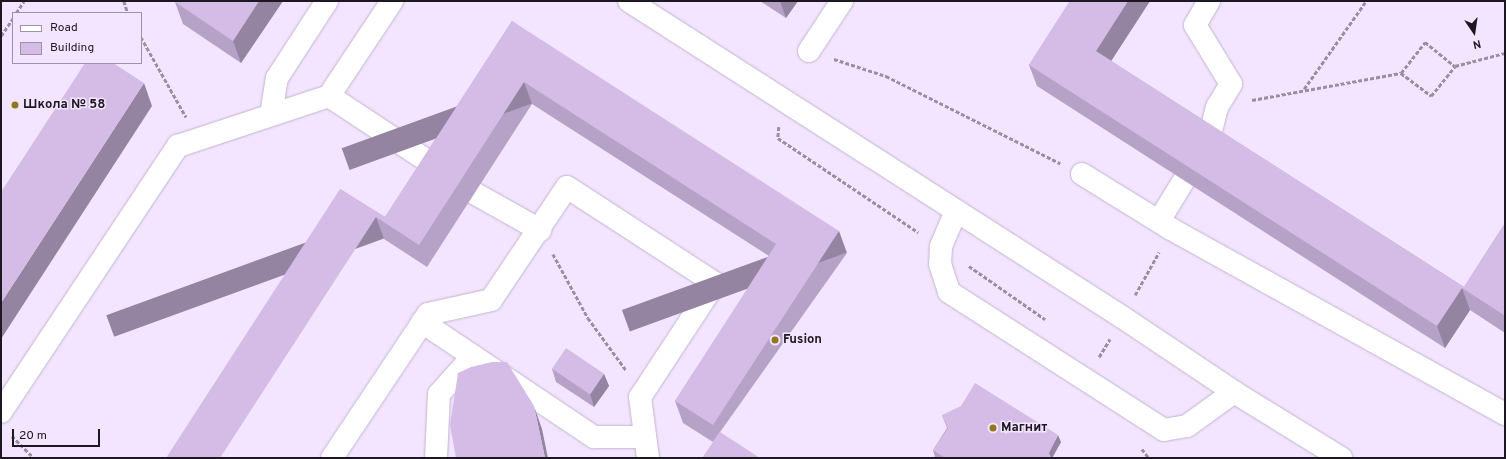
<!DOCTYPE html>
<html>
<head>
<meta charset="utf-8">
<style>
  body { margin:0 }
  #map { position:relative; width:1506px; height:459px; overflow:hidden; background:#f3e5ff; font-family:Overpass,sans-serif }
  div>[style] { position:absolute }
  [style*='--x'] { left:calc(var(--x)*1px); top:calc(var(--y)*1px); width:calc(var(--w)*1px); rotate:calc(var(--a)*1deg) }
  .path>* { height:2.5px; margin-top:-1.25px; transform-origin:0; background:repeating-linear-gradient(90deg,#998fa2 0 4px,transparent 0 6px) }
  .roads { filter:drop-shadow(0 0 1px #c2b4cd) drop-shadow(0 0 1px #c2b4cd) }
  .minor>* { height:22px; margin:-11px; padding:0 11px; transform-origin:11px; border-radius:11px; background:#fff }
  .wall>* { inset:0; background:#b6a2c7 }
  .shaded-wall>* { inset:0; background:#9484a2; transform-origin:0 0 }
  .building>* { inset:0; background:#d4bce7; transform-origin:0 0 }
  .dots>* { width:11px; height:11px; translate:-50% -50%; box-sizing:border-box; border:2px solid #f3e5ff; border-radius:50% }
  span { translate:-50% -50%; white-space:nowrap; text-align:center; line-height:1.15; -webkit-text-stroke:3px #f3e5ff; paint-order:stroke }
  .poi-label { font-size:13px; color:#1c1720; font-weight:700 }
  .left { translate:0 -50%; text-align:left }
  .frame { position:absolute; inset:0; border:2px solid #1c1720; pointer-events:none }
  .legend { position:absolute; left:12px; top:12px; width:130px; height:52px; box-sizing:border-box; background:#f3e5ff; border:1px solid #9d93a6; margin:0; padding:5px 7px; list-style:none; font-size:12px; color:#1c1720 }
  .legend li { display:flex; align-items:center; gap:8px; height:20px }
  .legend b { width:20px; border:1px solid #9d93a6 }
  .north { position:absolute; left:1454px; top:12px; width:40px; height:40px; -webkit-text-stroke:3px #f3e5ff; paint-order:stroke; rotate:167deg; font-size:11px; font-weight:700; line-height:16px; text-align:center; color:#1c1720 }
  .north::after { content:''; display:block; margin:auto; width:14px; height:18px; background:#1c1720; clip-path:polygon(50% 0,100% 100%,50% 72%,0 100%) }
  .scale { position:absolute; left:12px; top:429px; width:88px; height:18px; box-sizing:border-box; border:2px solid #1c1720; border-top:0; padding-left:5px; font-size:12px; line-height:14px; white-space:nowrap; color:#1c1720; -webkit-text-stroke:3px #f3e5ff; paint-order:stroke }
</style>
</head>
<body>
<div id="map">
  <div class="path">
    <div style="--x:124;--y:1;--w:13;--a:72"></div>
    <div style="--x:16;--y:13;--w:14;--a:-56"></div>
    <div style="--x:1;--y:36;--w:22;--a:-56"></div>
    <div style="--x:141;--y:37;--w:92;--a:60.6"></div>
    <div style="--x:834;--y:59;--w:55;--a:18.1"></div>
    <div style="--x:886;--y:76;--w:195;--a:26.6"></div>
    <div style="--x:1401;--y:73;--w:39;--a:-52"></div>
    <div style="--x:1425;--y:42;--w:38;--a:39"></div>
    <div style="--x:1304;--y:89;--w:108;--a:-54.8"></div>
    <div style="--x:1252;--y:100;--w:151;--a:-10.3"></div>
    <div style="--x:1401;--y:73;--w:38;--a:37"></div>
    <div style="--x:1431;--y:96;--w:38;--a:-51"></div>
    <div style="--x:1455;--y:66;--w:52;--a:-14.6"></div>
    <div style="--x:779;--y:127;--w:11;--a:95"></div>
    <div style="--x:778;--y:138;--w:169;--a:33.9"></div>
    <div style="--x:553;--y:254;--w:73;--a:61.3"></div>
    <div style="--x:588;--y:318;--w:64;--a:53.8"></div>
    <div style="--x:969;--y:266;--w:93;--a:34.9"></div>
    <div style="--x:1135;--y:295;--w:49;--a:-60.8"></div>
    <div style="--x:1099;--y:357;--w:21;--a:-59"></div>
    <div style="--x:12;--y:436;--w:31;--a:45"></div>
    <div style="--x:1142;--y:449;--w:11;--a:52"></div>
  </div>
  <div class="roads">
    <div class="minor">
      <div style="--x:629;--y:1;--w:586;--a:32.66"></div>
      <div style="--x:1122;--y:317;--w:135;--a:33.8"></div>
      <div style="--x:1234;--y:392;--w:126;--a:31.7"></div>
      <div style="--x:1209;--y:1;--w:28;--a:120"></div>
      <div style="--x:1195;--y:25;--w:69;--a:58.6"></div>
      <div style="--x:1231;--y:84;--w:27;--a:121"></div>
      <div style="--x:1217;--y:107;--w:34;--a:104"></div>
      <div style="--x:809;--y:51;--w:60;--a:-56.6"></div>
      <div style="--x:329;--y:96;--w:131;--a:33.4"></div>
      <div style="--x:271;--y:115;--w:37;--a:-81"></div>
      <div style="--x:277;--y:78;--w:92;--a:-57"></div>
      <div style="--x:1082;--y:174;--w:105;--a:31.7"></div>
      <div style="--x:1171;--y:229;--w:382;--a:29"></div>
      <div style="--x:474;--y:193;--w:76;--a:29.3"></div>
      <div style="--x:956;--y:211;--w:39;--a:113"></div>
      <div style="--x:941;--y:247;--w:17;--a:93"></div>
      <div style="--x:940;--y:264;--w:29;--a:72"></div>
      <div style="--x:949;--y:292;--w:255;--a:32.7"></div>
      <div style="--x:1164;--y:430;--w:23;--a:-10"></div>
      <div style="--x:1187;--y:426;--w:58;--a:-35.9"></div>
      <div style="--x:1159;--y:221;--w:48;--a:-58.6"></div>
      <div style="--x:422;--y:322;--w:207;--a:33.8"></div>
      <div style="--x:594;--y:437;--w:51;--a:0"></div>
      <div style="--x:1;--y:412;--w:320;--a:-56.4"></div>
      <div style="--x:178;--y:146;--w:159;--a:-18.3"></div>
      <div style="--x:329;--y:96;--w:114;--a:-56.4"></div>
      <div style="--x:332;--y:458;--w:173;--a:-56.3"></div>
      <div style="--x:428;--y:314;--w:65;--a:-12.5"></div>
      <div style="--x:491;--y:300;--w:136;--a:-56.1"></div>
      <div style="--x:567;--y:187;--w:176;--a:33"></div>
      <div style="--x:715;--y:283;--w:136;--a:123.3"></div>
      <div style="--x:640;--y:397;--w:62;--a:82.5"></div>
      <div style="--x:436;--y:458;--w:64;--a:-87.3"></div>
      <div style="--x:439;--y:394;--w:51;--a:-48.2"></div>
    </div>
  </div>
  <div class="wall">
    <div style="clip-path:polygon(283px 1px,241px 63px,183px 24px,175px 2px)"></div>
    <div style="clip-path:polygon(760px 1px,798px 1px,786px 18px)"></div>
    <div style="clip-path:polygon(1070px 1px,1150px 1px,1111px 61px,1464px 287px,1505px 223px,1505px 333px,1470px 310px,1445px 348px,1037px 86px,1029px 65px)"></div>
    <div style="clip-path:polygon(512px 21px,847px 253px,713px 442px,683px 423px,675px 401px,769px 256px,532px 104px,427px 267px,384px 239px,340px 189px,385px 217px)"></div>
    <div style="clip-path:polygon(552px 369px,604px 374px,609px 386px,594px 407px,556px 382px)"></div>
    <div style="clip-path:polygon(942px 415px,1061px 442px,1052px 458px,936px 458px,935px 457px,933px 450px,947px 428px)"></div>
  </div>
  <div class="shaded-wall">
    <div style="clip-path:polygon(259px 1px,283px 1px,241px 63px,233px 41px)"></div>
    <div style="clip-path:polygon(780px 1px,798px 1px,786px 18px)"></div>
    <div style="clip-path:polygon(1128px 1px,1150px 1px,1104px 72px,1096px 51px)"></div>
    <div style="left:524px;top:82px;width:23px;height:194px;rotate:70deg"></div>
    <div style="clip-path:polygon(144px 83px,152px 106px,1px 339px,1px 303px)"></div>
    <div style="left:376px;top:217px;width:23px;height:287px;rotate:70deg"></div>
    <div style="left:839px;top:231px;width:23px;height:231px;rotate:70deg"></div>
    <div style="clip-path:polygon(1462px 288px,1470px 310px,1445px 348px,1437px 326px)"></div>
    <div style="clip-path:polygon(604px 374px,609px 386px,594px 407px,590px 394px)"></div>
    <div style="clip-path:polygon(534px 406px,542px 429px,548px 458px,545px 458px)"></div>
    <div style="clip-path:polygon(1058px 435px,1061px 442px,1052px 458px,1051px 458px,1049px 453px)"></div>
  </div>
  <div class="building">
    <div style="clip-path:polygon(175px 1px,259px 1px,233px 41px,175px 2px)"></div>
    <div style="clip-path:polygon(1070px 1px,1128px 1px,1096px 51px,1464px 287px,1505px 223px,1505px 313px,1504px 315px,1462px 288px,1437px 326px,1029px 65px)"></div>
    <div style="clip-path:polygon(512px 21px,839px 231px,713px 425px,675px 401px,776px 244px,524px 82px,419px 245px,376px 217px,220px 458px,166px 458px,340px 189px,385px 217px)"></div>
    <div style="clip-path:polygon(85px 63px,113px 63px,144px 83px,1px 303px,1px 192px)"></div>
    <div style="left:566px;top:348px;width:46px;height:25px;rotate:34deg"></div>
    <div style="clip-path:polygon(492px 362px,507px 362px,534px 406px,545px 458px,456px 458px,450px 425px,458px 373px,471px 367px)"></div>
    <div style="clip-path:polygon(975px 383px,1058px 435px,1049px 453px,1051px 458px,945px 458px,933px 450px,948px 428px,942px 415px,961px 406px)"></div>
    <div style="clip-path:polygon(720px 432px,760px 458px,702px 458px)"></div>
  </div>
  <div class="dots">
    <div style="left:15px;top:105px;background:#92771d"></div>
    <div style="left:775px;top:340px;background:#92771d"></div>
    <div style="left:993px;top:428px;background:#92771d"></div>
  </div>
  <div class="poi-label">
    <span class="left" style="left:23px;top:105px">Школа № 58</span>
    <span class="left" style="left:783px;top:340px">Fusion</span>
    <span class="left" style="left:1001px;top:428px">Магнит</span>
  </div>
  <div class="frame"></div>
  <ul class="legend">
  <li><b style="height:5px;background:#fff"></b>Road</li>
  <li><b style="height:11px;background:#d4bce7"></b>Building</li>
  </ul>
  <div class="north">N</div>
  <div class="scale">20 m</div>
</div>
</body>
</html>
